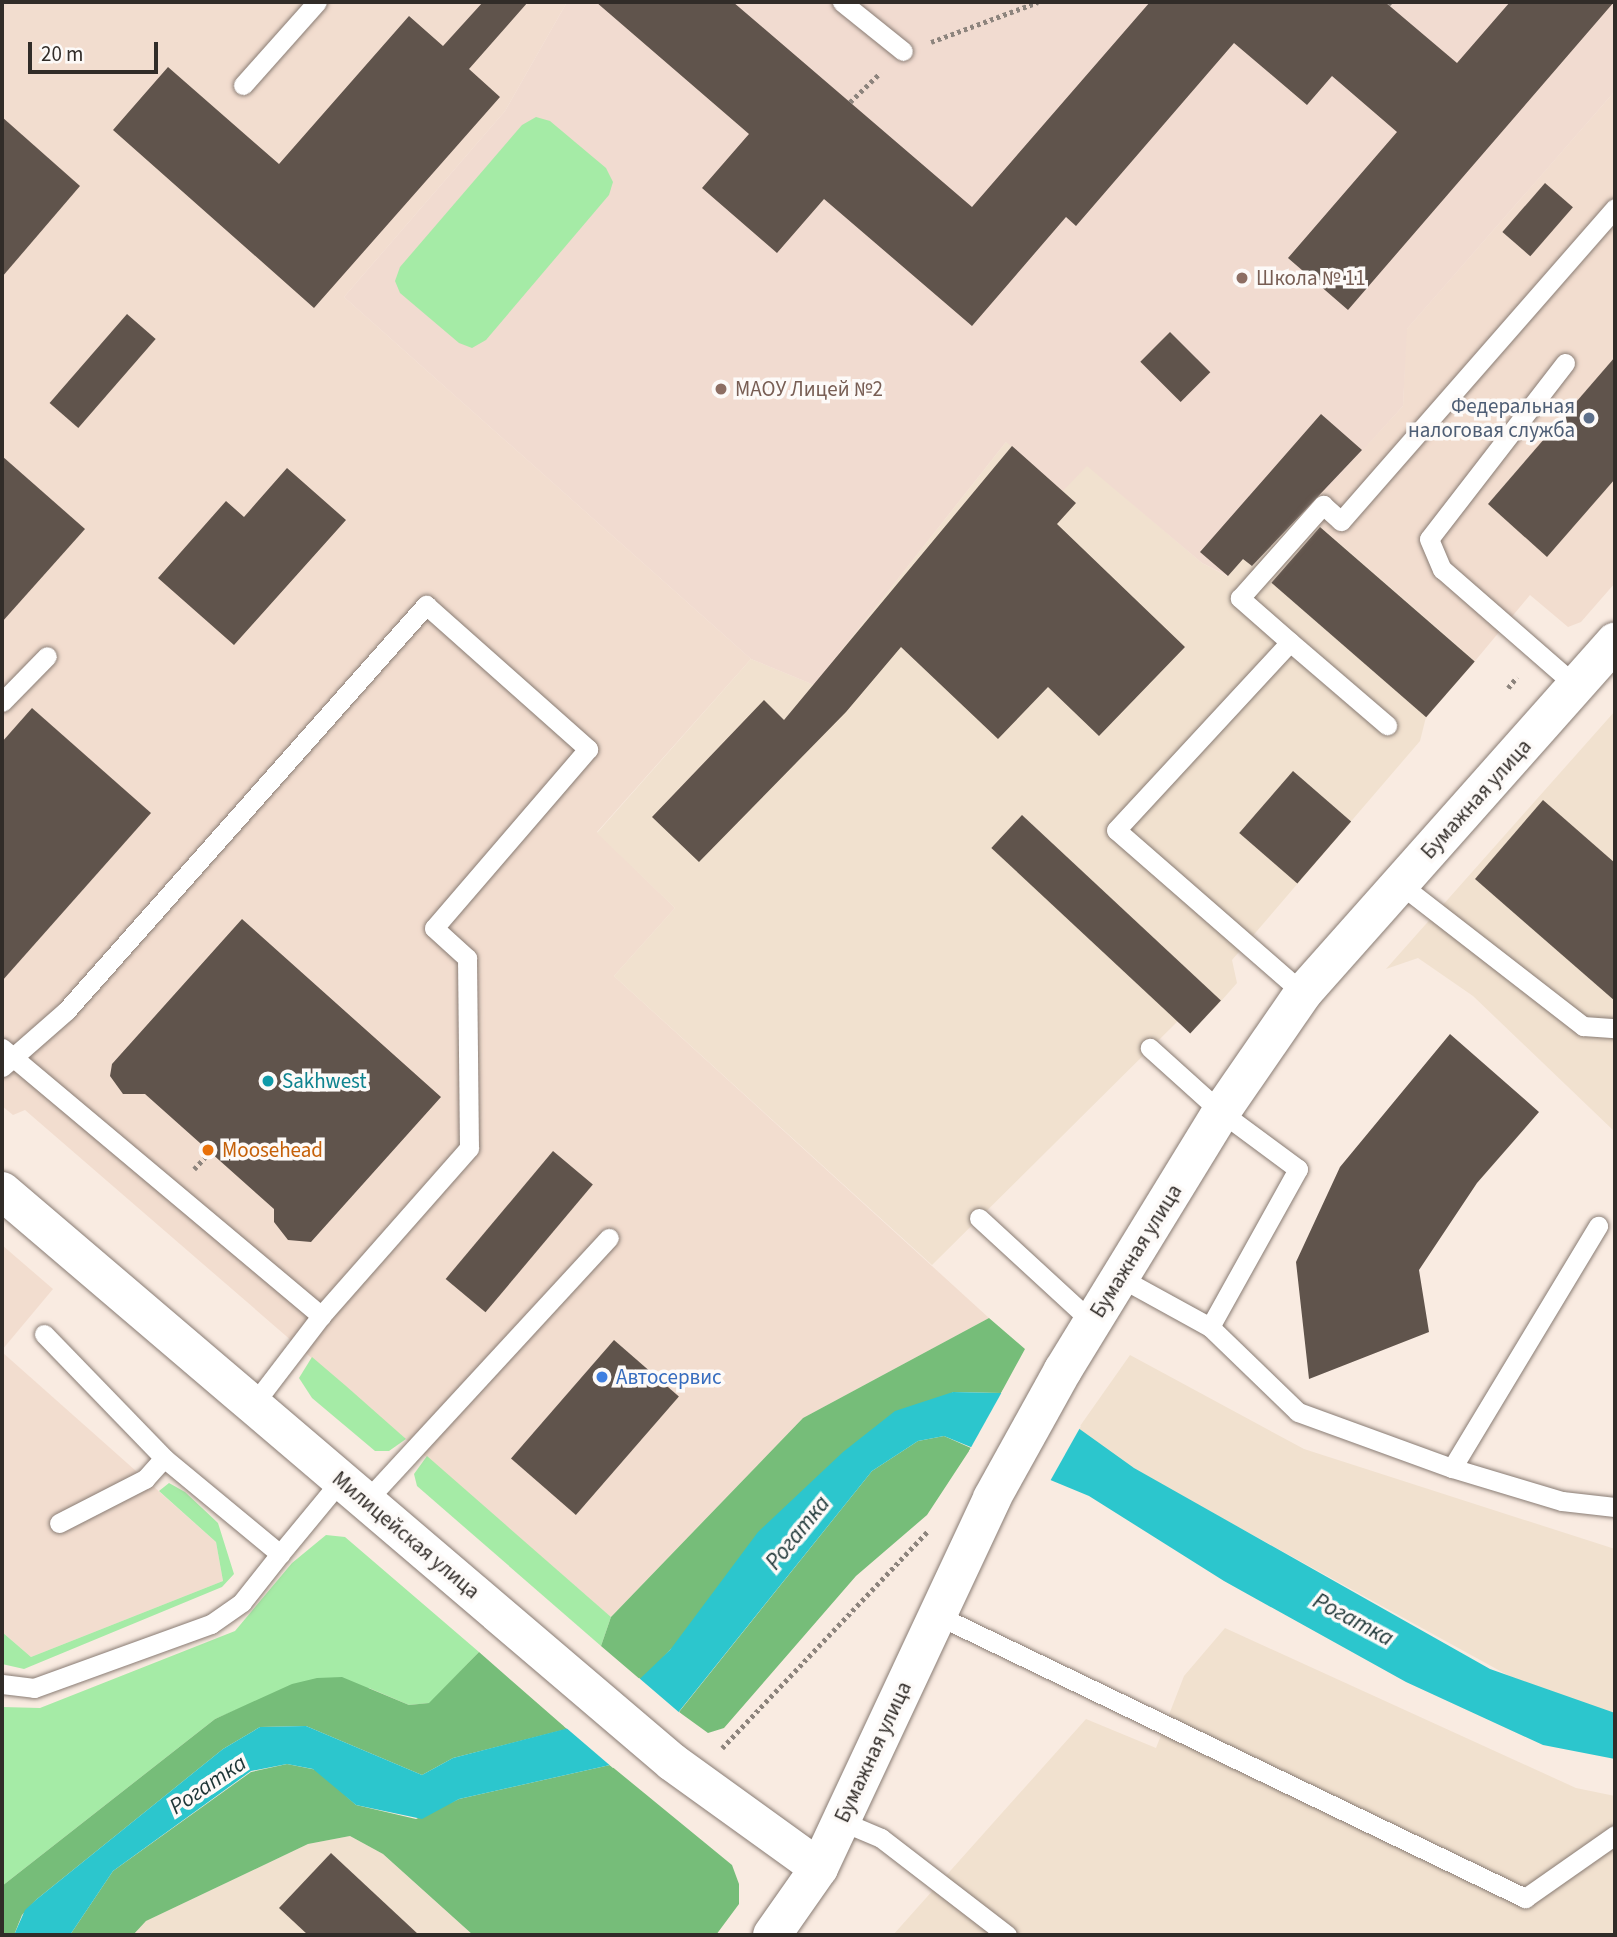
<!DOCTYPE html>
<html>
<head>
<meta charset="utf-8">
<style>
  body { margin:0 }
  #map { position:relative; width:1617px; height:1937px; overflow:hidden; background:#f9ebe1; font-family:"Source Sans 3",sans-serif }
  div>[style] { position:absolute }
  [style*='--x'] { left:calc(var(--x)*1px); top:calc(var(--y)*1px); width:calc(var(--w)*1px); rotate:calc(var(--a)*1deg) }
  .built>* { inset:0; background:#f2ddcf }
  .industrial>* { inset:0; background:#f1e1cf }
  .education>* { inset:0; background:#f1dbd0 }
  .green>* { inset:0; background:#a5eba6 }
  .forest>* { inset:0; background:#76bd79 }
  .water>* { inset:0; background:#2cc6cd }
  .pier>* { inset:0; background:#f9ebe1 }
  .building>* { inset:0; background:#60544c; transform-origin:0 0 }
  .path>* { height:4.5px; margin-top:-2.25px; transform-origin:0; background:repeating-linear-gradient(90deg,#8d847d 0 3.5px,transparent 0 7px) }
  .roads { filter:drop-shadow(0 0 2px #897c74) drop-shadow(0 0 2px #897c74) }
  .lane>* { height:19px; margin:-9.5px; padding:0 9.5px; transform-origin:9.5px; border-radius:9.5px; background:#fff }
  .street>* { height:38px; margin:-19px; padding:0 19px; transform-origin:19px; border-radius:19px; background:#fff }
  .secondary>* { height:38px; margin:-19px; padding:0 19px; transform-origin:19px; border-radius:19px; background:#fff }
  .dots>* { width:19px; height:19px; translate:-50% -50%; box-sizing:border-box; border:4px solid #fdfaf8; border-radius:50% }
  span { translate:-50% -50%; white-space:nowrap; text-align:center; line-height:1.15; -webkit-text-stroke:7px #fdfaf8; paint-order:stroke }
  .education-label { font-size:21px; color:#785e54 }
  .left { translate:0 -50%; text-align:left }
  .service-label { font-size:21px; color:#4e5e75 }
  .right { translate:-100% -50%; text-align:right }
  .street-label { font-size:21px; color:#312c28 }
  .culture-label { font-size:21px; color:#0d838f }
  .food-label { font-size:21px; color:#c56008 }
  .shop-label { font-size:21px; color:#366cbe }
  .water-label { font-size:23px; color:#1d3536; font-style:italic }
  .frame { position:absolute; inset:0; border:4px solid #312c28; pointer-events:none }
  .scale { position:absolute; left:28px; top:42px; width:130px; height:32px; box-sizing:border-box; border:4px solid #312c28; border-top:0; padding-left:9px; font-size:21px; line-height:24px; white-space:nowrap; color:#312c28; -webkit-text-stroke:5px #fdfaf8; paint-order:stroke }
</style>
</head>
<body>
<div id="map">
  <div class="built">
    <div style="clip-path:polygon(2px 2px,567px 2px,505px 111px,344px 297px,751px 659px,597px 832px,675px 908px,614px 976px,989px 1318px,803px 1418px,611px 1617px,25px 1110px,13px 1115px,2px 1106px)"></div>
    <div style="clip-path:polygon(1615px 91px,1615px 583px,1581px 622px,1568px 627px,1530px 595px,1475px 661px,1292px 502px,1312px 479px,1326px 490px,1403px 406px,1406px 330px)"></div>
    <div style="clip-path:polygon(2px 1245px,53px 1289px,2px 1350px)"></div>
    <div style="clip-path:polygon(2px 1352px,216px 1542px,223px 1581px,31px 1657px,2px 1632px)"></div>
  </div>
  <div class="industrial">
    <div style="clip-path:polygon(1006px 442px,1087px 465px,1202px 563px,1227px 576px,1292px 502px,1475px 661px,1426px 717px,1420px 741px,1232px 960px,1237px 983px,1222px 1000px,1191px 1032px,1178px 1021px,932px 1265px,614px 976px,675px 908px,597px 833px,751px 659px,814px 685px)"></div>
    <div style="clip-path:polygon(1615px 711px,1615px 1132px,1473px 996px,1418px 958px,1386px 969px)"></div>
    <div style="clip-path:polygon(1130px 1355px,1304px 1449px,1615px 1549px,1615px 1719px,1578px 1714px,1073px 1436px)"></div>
    <div style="clip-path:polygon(1225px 1628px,1576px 1788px,1615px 1796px,1615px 1935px,893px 1935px,1086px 1719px,1156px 1748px,1184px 1676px)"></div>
    <div style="clip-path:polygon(350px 1836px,383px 1854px,473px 1935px,133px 1935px,146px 1921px,308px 1844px)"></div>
  </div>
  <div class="education">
    <div style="clip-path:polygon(567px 2px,1615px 2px,1615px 91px,1407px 329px,1403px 406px,1326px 491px,1312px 479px,1228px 576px,1202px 563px,1087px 466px,1063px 491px,1006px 442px,814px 685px,751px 659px,344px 297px,505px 111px)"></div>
  </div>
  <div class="green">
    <div style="clip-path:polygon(536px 117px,550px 121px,606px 168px,613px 182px,609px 195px,486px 340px,472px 348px,459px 343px,400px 293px,395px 281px,400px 267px,522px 125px)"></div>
    <div style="clip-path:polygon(312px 1357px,346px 1386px,406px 1439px,389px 1451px,375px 1451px,312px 1398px,299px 1378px)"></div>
    <div style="clip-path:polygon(427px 1456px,611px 1617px,601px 1646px,417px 1486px,414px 1474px)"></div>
    <div style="clip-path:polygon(169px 1483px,185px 1492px,218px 1523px,234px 1574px,222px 1587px,24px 1669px,2px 1664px,2px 1632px,31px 1657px,223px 1581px,216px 1542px,159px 1491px)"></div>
    <div style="clip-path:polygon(326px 1535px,345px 1537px,479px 1652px,430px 1703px,409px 1705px,369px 1688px,250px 1704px,215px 1719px,2px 1886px,2px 1707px,40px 1708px,235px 1631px,292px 1563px)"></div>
  </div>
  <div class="forest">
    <div style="clip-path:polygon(989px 1318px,1025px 1349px,1001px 1393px,953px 1392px,670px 1650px,642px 1681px,601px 1646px,611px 1617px,803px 1418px)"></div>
    <div style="clip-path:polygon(944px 1436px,971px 1448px,927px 1515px,856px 1576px,724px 1728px,708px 1733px,679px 1712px,872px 1471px,918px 1441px)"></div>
    <div style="clip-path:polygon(479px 1652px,567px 1729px,453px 1758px,422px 1775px,306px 1726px,260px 1727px,223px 1749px,37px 1899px,22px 1915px,14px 1935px,2px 1935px,2px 1886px,215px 1719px,292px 1684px,317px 1678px,342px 1677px,409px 1705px,429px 1703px)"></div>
    <div style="clip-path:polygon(287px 1764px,317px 1770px,356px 1805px,416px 1819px,459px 1799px,610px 1765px,732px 1865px,739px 1884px,739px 1904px,716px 1935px,473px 1935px,383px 1854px,350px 1836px,308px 1844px,146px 1921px,133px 1935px,70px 1935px,113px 1871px,251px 1772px)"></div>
  </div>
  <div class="water">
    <div style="clip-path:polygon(953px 1392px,1001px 1393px,1074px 1425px,1134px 1468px,1490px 1669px,1615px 1713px,1615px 1759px,1543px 1745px,1406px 1682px,1224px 1581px,1089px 1496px,944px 1436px,918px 1441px,872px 1471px,669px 1724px,610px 1765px,459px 1799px,422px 1819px,356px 1805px,313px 1769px,287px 1764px,251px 1771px,113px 1871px,70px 1935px,14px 1935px,25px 1910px,37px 1899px,223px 1749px,260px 1727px,306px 1726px,422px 1775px,453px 1758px,596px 1721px,670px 1650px,758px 1532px,843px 1452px,895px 1411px)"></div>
  </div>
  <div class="pier">
    <div style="clip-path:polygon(1003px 1390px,1081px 1426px,1049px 1483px,969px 1451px)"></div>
    <div style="clip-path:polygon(639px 1678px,681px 1714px,671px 1727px,613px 1768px,564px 1726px,594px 1718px)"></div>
  </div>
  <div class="building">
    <div style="clip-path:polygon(483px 2px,528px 2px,469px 69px,500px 97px,314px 308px,113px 130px,168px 67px,279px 164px,409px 16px,443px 46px)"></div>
    <div style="clip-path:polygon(596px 2px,733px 2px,972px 207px,1150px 2px,1385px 2px,1457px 63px,1510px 2px,1614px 2px,1348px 310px,1288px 258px,1397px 132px,1332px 76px,1307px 105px,1234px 43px,1076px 226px,1066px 217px,972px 326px,824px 199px,777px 253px,702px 188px,749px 134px)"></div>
    <div style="clip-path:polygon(2px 117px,80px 186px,2px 277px)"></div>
    <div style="left:1545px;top:183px;width:37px;height:65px;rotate:41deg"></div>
    <div style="left:127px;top:314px;width:38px;height:118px;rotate:41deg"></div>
    <div style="left:1170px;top:332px;width:57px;height:42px;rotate:45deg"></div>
    <div style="clip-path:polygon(1615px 357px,1615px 479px,1547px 557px,1488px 504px)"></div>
    <div style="clip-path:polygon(1321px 414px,1362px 450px,1252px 566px,1243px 559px,1228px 576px,1200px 552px)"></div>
    <div style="clip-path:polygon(1012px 446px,1076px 503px,1057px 524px,1185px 647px,1099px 736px,1048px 687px,998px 739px,901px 647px,846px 712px,699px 862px,652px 817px,764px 700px,784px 720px)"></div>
    <div style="clip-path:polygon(2px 456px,85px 529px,2px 622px)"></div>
    <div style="clip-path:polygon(287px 468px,346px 520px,234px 645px,158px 578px,226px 501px,244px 517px)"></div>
    <div style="left:1320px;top:527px;width:205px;height:74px;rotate:41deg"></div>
    <div style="clip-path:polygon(32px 708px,151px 813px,2px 981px,2px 742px)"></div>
    <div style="left:1293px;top:771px;width:77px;height:82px;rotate:41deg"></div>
    <div style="clip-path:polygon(1543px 800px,1615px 863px,1615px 1001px,1475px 879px)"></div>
    <div style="left:1022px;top:815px;width:272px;height:45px;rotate:43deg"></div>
    <div style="clip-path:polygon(242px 919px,441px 1097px,311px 1242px,288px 1240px,274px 1222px,274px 1209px,145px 1094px,123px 1094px,110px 1076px,112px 1064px)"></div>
    <div style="clip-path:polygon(1450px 1034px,1539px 1112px,1477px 1183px,1419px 1270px,1429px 1332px,1309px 1379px,1296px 1262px,1340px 1167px)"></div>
    <div style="left:553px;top:1151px;width:52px;height:167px;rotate:40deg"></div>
    <div style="left:614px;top:1340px;width:86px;height:157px;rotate:41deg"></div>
    <div style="clip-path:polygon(331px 1853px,419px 1935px,308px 1935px,279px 1908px)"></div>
  </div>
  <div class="path">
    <div style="--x:1388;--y:4;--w:3;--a:-45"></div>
    <div style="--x:931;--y:42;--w:114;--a:-20.5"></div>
    <div style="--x:850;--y:102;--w:42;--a:-44"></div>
    <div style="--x:1508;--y:688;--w:14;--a:-51"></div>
    <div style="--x:194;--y:1169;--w:23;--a:-47"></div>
    <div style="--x:722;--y:1748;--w:299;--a:-46.5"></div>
  </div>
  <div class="roads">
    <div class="lane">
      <div style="--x:842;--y:2;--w:78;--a:38.8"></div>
      <div style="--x:243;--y:85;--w:111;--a:-48.3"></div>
      <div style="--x:1565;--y:363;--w:222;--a:127.7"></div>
      <div style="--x:1429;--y:539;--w:33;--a:67"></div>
      <div style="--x:1442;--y:569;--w:178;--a:41.1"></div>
      <div style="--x:1290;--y:642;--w:67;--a:-138.7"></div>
      <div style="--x:1240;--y:598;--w:125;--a:-48.3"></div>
      <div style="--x:1323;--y:505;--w:24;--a:42"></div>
      <div style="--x:1341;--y:521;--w:416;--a:-48.8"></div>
      <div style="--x:2;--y:702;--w:64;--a:-45.6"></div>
      <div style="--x:1400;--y:884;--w:232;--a:37.8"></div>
      <div style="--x:1583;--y:1026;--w:32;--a:4"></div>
      <div style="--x:1303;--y:993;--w:248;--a:-138.9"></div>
      <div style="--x:1116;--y:830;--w:256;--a:-47.2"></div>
      <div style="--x:1290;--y:642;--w:128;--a:40.6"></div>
      <div style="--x:2;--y:1048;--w:417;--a:40"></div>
      <div style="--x:2;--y:1067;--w:85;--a:-41.2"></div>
      <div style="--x:66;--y:1011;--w:543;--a:-48.44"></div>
      <div style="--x:426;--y:605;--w:217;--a:41.6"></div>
      <div style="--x:588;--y:749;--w:236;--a:130.7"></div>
      <div style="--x:434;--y:928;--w:45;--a:42.3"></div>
      <div style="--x:467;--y:958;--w:190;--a:89.4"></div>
      <div style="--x:469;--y:1148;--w:224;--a:131.4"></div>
      <div style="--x:321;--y:1316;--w:112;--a:127.4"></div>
      <div style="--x:979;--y:1218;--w:154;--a:42.6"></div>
      <div style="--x:1119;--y:1277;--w:104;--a:28.8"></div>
      <div style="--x:1210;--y:1327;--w:181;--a:-60.9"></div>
      <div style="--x:1298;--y:1169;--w:96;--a:-143.5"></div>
      <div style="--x:1221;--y:1112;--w:96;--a:-138"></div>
      <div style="--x:1210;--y:1327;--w:122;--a:44"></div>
      <div style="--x:1298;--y:1412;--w:164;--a:20"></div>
      <div style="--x:1452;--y:1468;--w:115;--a:16.7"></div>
      <div style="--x:1562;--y:1501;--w:53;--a:6.5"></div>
      <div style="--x:44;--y:1334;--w:173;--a:45.9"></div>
      <div style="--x:164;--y:1458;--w:151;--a:39.6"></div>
      <div style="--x:280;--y:1554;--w:96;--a:-50.5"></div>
      <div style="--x:1452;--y:1468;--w:283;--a:-58.9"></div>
      <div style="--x:366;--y:1501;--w:358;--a:-47.3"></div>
      <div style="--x:59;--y:1523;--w:97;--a:-27.1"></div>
      <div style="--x:145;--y:1479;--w:28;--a:-48"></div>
      <div style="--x:937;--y:1615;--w:653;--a:25.7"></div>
      <div style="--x:1525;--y:1898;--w:110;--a:-35"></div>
      <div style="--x:2;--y:1684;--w:32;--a:7"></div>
      <div style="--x:34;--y:1688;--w:188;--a:-19.9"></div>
      <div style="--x:211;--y:1624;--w:38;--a:-35"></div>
      <div style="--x:242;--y:1602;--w:61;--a:-51.6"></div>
      <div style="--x:841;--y:1821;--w:43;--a:23"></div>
      <div style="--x:881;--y:1838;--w:159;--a:37.6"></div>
    </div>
    <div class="street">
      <div style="--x:2;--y:1191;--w:880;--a:40.44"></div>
      <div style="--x:672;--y:1762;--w:181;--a:35.8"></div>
    </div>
    <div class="secondary">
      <div style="--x:772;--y:1935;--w:82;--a:-55"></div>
      <div style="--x:819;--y:1868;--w:408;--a:-64.9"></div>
      <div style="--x:992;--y:1498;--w:146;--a:-61"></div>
      <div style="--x:1063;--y:1370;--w:303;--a:-58.5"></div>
      <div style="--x:1221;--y:1112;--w:145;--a:-55.4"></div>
      <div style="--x:1303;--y:993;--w:470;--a:-48.4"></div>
    </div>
  </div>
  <div class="dots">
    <div style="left:1242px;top:278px;background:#8d6e63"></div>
    <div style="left:721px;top:389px;background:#8d6e63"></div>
    <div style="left:1589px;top:418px;background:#5c6f8a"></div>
    <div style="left:268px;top:1081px;background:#0f9aa8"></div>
    <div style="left:208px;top:1150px;background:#e8710a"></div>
    <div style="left:602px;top:1377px;background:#3f7fe0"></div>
  </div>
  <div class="education-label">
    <span class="left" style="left:1256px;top:278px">Школа № 11</span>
    <span class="left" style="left:735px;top:389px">МАОУ Лицей №2</span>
  </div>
  <div class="service-label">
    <span class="right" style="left:1575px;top:418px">Федеральная<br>налоговая служба</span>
  </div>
  <div class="street-label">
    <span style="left:1476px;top:799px;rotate:-48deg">Бумажная улица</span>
    <span style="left:1136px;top:1251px;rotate:-58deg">Бумажная улица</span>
    <span style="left:406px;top:1535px;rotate:40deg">Милицейская улица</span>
    <span style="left:873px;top:1752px;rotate:-65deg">Бумажная улица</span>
  </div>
  <div class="culture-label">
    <span class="left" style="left:282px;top:1081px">Sakhwest</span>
  </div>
  <div class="food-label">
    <span class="left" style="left:222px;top:1150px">Moosehead</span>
  </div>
  <div class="shop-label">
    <span class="left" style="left:616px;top:1377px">Автосервис</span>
  </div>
  <div class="water-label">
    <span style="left:798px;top:1533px;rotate:-51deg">Рогатка</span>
    <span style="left:1353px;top:1620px;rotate:28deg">Рогатка</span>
    <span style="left:208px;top:1785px;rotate:-34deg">Рогатка</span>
  </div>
  <div class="frame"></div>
  <div class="scale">20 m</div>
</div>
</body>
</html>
